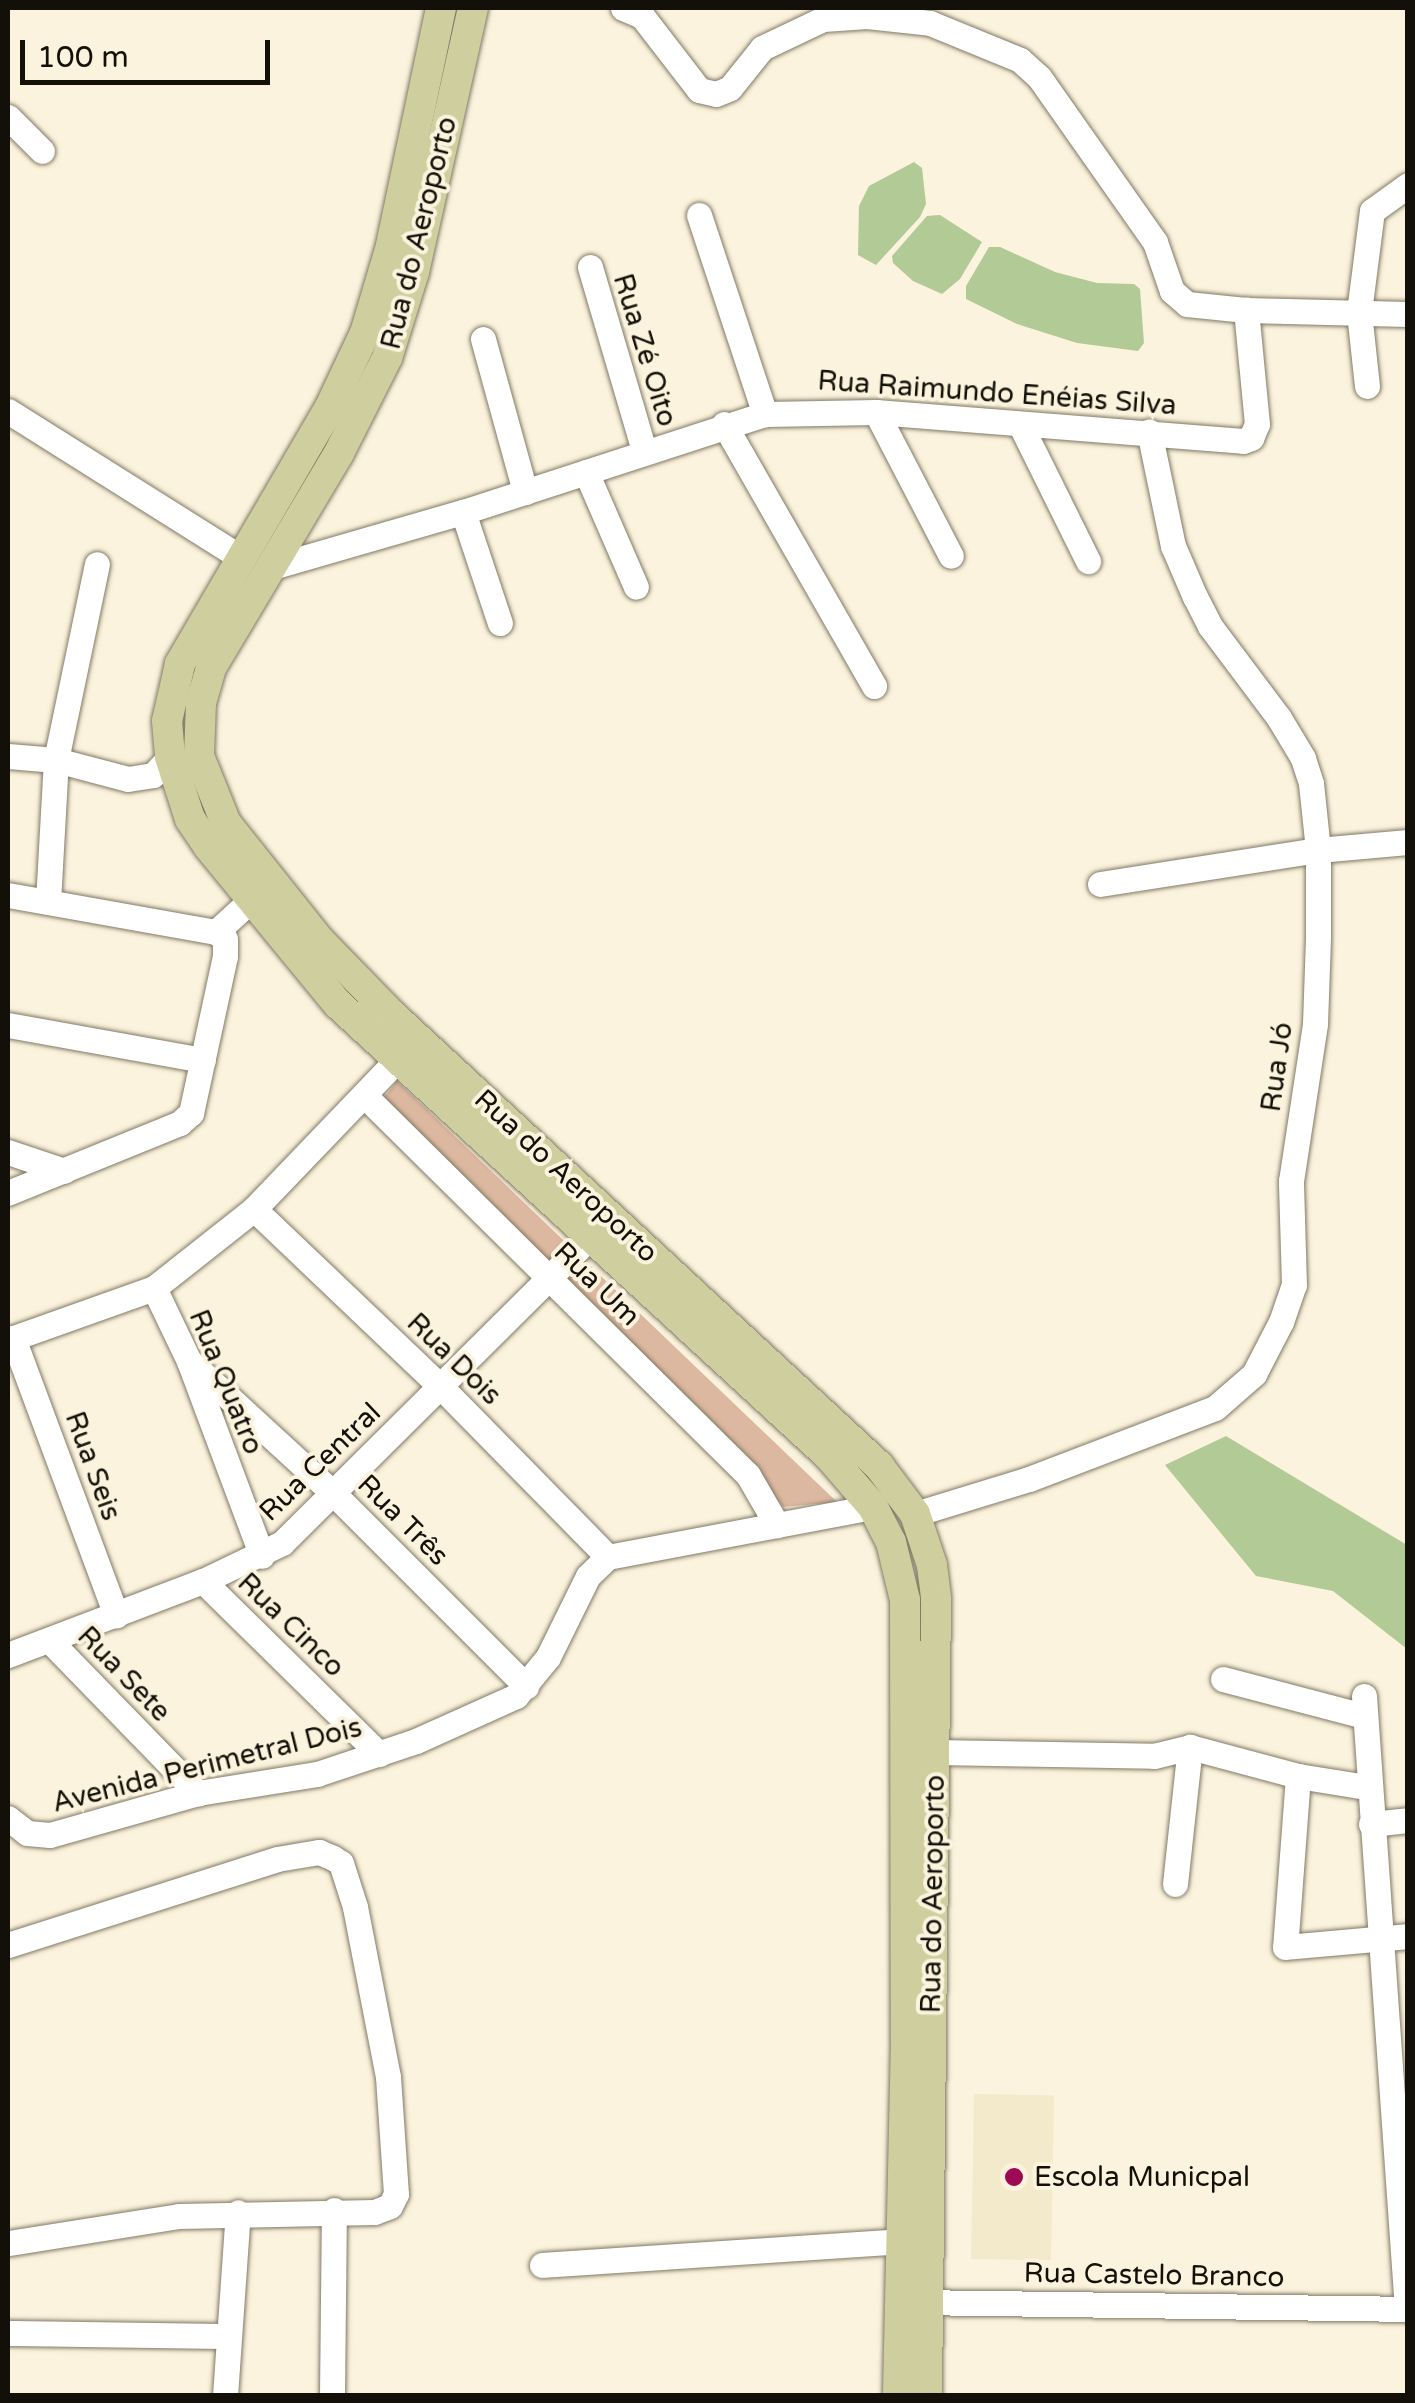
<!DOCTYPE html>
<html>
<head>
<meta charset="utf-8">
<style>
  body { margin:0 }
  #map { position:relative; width:1415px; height:2403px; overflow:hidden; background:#fbf3dd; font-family:"Varela Round",sans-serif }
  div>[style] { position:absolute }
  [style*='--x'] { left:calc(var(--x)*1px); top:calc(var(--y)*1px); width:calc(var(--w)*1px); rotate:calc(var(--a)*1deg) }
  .built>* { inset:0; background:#f3e9cb; transform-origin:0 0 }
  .green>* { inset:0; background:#ddb8a0 }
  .water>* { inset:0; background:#b2ca95 }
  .roads { filter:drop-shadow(0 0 2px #807965) drop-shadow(0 0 2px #807965) }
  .minor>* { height:25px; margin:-12.5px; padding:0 12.5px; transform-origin:12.5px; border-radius:12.5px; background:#fff }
  .major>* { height:30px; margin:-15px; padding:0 15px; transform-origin:15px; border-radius:15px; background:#cece9f }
  .dots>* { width:28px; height:28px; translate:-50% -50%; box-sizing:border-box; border:5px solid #fbf3dd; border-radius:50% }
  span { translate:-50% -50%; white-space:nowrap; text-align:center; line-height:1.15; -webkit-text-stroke:8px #fbf3dd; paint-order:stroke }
  .street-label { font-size:28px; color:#121008 }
  .poi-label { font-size:28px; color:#121008 }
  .left { translate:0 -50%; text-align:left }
  .frame { position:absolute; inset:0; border:10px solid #121008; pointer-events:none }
  .scale { position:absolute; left:20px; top:40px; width:250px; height:45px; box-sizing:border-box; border:5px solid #121008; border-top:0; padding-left:12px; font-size:30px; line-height:35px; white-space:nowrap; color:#121008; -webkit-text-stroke:8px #fbf3dd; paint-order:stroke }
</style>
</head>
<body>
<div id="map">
  <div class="built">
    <div style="left:974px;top:2094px;width:80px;height:165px;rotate:1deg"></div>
  </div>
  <div class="green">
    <div style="clip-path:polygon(397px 1081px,837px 1502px,783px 1507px,378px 1105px)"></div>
  </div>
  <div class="water">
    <div style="clip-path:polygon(914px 162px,922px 168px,926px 204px,920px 217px,876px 265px,858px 255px,859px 206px,869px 186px)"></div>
    <div style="clip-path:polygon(940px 215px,982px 242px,960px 279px,942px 294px,913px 281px,893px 263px,892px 256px,927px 216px)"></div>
    <div style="clip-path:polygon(989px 247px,1000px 247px,1055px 272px,1097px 283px,1134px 284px,1140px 289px,1144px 343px,1138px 351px,1077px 343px,1017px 324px,966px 299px,966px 286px)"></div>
    <div style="clip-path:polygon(1226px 1436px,1407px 1545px,1407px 1649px,1333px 1591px,1256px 1576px,1165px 1465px)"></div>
  </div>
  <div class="roads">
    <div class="minor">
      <div style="--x:623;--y:8;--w:21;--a:23"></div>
      <div style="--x:642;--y:16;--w:93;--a:52.4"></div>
      <div style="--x:699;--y:90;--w:17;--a:13"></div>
      <div style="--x:716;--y:94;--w:15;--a:-23"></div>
      <div style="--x:730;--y:88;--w:51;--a:-51.3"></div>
      <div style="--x:762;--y:48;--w:68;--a:-25.4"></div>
      <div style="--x:823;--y:19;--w:44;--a:-3.9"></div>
      <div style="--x:867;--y:16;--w:63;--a:6.3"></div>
      <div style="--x:930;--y:23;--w:97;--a:22.3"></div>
      <div style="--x:1020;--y:60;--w:25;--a:42"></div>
      <div style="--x:1039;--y:77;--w:202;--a:54.9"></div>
      <div style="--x:1155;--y:242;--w:52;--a:70.9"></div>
      <div style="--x:1172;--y:291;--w:20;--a:41"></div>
      <div style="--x:1187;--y:304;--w:59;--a:5.8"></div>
      <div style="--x:1246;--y:310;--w:162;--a:1.4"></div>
      <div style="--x:8;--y:117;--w:48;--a:45"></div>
      <div style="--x:699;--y:215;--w:210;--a:71.7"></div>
      <div style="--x:590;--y:267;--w:192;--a:73.6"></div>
      <div style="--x:483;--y:339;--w:159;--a:74.6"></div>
      <div style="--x:1367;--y:386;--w:74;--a:-96.2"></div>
      <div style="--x:1359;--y:312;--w:102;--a:-82.7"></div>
      <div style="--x:1372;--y:211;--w:44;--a:-35.8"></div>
      <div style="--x:8;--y:411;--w:275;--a:32.2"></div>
      <div style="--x:876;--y:412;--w:162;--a:62.5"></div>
      <div style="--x:724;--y:424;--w:302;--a:60.2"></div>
      <div style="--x:1021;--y:426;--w:151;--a:63.6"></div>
      <div style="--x:586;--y:472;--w:125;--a:66.5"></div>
      <div style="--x:463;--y:512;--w:117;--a:71.6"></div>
      <div style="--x:272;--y:567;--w:199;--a:-16.1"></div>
      <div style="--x:463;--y:512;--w:318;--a:-18"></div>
      <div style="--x:765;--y:414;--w:111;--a:-1"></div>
      <div style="--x:876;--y:412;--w:368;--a:4.5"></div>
      <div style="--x:1243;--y:441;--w:9;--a:-21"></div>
      <div style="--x:1251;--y:438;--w:15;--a:-67"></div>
      <div style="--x:1257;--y:424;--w:115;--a:-95.5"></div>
      <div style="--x:8;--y:756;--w:48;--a:4.8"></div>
      <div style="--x:56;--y:760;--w:74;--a:14.8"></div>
      <div style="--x:128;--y:779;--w:25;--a:-9"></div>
      <div style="--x:153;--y:775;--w:25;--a:-47"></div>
      <div style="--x:1100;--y:884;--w:221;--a:-8.9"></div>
      <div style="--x:1318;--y:850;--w:90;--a:-5.1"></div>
      <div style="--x:8;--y:895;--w:211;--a:10.1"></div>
      <div style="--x:216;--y:932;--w:11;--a:38"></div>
      <div style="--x:225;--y:939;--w:17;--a:90"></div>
      <div style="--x:225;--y:956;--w:161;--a:102.2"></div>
      <div style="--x:191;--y:1113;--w:15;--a:138"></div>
      <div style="--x:180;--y:1123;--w:186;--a:157.9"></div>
      <div style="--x:48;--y:902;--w:142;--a:-86.8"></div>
      <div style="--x:56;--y:760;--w:200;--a:-78.2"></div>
      <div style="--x:216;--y:932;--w:47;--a:-42.4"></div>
      <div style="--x:8;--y:1025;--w:198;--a:10.2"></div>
      <div style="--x:364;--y:1095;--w:540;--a:44.7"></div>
      <div style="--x:748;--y:1475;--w:58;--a:59.9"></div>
      <div style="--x:8;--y:1152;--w:59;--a:18.7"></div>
      <div style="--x:254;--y:1209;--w:257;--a:43.6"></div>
      <div style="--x:440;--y:1386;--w:240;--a:45.5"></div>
      <div style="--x:154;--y:1288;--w:81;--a:64.4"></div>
      <div style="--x:189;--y:1361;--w:208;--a:69.5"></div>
      <div style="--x:13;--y:1338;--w:296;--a:69.6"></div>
      <div style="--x:8;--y:1340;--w:155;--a:-19.6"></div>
      <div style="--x:154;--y:1288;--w:127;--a:-38.3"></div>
      <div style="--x:254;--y:1209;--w:205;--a:-46.2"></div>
      <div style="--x:189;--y:1361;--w:197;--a:42.5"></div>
      <div style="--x:334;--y:1494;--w:272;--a:45"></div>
      <div style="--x:915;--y:1514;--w:119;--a:-17.1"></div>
      <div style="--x:1029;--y:1479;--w:199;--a:-20.9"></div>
      <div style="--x:1215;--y:1408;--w:52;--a:-41.1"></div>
      <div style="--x:1254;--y:1374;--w:59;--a:-62.6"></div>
      <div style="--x:1281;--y:1322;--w:39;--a:-71"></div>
      <div style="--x:1294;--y:1285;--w:104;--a:-91.7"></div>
      <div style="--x:1291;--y:1181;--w:159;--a:-81.3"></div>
      <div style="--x:1315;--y:1024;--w:88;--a:-88"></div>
      <div style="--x:1318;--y:936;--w:86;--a:-90"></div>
      <div style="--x:1318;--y:850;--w:67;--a:-96"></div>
      <div style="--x:1311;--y:783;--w:26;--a:-108"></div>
      <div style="--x:1303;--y:758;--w:47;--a:-121"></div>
      <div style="--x:1279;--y:718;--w:115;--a:-126.9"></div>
      <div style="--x:1210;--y:626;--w:33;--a:-117"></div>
      <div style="--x:1195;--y:597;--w:56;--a:-113.3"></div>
      <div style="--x:1173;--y:546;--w:117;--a:-101.8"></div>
      <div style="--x:203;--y:1581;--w:247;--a:44.5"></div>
      <div style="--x:49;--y:1640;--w:214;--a:45.8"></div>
      <div style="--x:8;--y:1655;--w:209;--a:-20.8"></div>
      <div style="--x:203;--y:1581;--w:88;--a:-25.7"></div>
      <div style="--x:282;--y:1543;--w:453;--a:-44.8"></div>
      <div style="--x:1223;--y:1679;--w:146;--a:14.7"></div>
      <div style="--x:1364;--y:1696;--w:615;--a:85.99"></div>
      <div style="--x:935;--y:1752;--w:219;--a:1"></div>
      <div style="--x:1154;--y:1756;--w:37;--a:-14"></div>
      <div style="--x:1190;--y:1747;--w:112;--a:15"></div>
      <div style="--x:1298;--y:1776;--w:70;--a:9.1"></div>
      <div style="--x:1298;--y:1776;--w:171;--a:94.3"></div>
      <div style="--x:1285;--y:1947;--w:123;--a:-5.1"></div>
      <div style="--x:8;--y:1818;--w:24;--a:38"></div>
      <div style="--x:27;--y:1833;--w:23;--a:5"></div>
      <div style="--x:50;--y:1835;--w:154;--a:-15.8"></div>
      <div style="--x:198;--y:1793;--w:121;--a:-9.1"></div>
      <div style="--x:317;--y:1774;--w:104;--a:-18.4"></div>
      <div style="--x:416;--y:1741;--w:110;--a:-24.2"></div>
      <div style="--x:516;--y:1696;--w:50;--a:-50.6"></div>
      <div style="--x:548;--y:1657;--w:90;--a:-63.7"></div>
      <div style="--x:588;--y:1576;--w:28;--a:-44"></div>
      <div style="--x:608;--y:1557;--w:270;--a:-10.7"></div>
      <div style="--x:1371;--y:1824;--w:37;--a:-6"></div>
      <div style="--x:1175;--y:1884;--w:138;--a:-83.8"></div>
      <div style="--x:8;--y:1945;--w:282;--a:-17.7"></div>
      <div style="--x:277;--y:1859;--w:43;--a:-9.5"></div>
      <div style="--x:319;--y:1852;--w:15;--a:23"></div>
      <div style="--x:333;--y:1858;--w:9;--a:32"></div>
      <div style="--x:341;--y:1863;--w:46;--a:72.3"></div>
      <div style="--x:355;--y:1907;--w:173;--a:79"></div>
      <div style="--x:388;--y:2077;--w:117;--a:86.1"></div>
      <div style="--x:396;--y:2194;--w:13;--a:117"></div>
      <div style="--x:390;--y:2206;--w:17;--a:159"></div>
      <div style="--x:374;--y:2212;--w:195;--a:178.8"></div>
      <div style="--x:179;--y:2216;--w:173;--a:171"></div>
      <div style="--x:542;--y:2265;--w:361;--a:-3.8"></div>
      <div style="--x:913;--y:2302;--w:495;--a:0.8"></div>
      <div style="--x:8;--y:2333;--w:220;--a:0.8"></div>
      <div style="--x:225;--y:2396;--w:184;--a:-86"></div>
      <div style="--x:332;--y:2396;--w:186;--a:-89.4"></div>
    </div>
    <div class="major">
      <div style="--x:441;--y:8;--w:243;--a:101.9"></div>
      <div style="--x:391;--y:246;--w:91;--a:106.6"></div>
      <div style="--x:365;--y:333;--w:82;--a:115.3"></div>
      <div style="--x:330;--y:407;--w:298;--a:120.3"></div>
      <div style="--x:180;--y:664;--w:58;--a:102.8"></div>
      <div style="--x:167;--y:721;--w:36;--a:85"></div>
      <div style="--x:170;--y:757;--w:65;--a:72.1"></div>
      <div style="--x:190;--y:819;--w:32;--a:56"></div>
      <div style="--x:208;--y:846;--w:205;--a:50.6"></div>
      <div style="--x:338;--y:1004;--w:666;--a:42.63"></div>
      <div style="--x:828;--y:1455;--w:69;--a:49.1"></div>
      <div style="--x:873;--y:1507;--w:39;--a:63"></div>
      <div style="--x:891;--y:1542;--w:60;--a:76.4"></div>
      <div style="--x:905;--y:1600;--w:440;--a:89.9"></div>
      <div style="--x:906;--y:2040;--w:356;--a:91.3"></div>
      <div style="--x:473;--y:8;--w:271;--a:102.6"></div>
      <div style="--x:414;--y:272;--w:90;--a:107.4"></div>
      <div style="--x:387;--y:358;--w:106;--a:116.8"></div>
      <div style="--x:339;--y:453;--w:250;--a:120.8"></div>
      <div style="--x:211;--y:668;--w:36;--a:106"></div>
      <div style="--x:201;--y:703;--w:53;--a:92.2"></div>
      <div style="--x:199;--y:756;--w:72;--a:68.1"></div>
      <div style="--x:226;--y:823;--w:149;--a:51.5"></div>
      <div style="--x:319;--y:940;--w:105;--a:45.8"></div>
      <div style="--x:392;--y:1015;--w:664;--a:42.8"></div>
      <div style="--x:879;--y:1466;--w:60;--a:53.1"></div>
      <div style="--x:915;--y:1514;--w:54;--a:71.6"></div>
      <div style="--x:932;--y:1565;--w:34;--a:83"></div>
      <div style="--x:936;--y:1599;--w:797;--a:90.65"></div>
    </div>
  </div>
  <div class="dots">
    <div style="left:1014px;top:2177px;background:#9e0953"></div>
  </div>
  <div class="street-label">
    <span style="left:419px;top:233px;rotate:-76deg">Rua do Aeroporto</span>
    <span style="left:645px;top:350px;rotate:73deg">Rua Zé Oito</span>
    <span style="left:997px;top:393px;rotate:4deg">Rua Raimundo Enéias Silva</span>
    <span style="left:1277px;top:1067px;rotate:-82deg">Rua Jó</span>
    <span style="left:566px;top:1176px;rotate:43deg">Rua do Aeroporto</span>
    <span style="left:597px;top:1284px;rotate:44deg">Rua Um</span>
    <span style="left:454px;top:1359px;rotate:44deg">Rua Dois</span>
    <span style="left:226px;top:1382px;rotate:68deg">Rua Quatro</span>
    <span style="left:320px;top:1462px;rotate:-44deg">Rua Central</span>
    <span style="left:93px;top:1466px;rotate:70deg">Rua Seis</span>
    <span style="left:403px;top:1520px;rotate:45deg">Rua Três</span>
    <span style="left:291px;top:1625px;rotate:44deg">Rua Cinco</span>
    <span style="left:124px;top:1674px;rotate:46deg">Rua Sete</span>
    <span style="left:207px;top:1765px;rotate:-14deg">Avenida Perimetral Dois</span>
    <span style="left:933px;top:1894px;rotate:-89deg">Rua do Aeroporto</span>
    <span style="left:1154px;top:2275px;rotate:1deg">Rua Castelo Branco</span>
  </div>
  <div class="poi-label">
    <span class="left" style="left:1034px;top:2177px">Escola Municpal</span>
  </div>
  <div class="frame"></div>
  <div class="scale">100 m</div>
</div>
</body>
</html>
